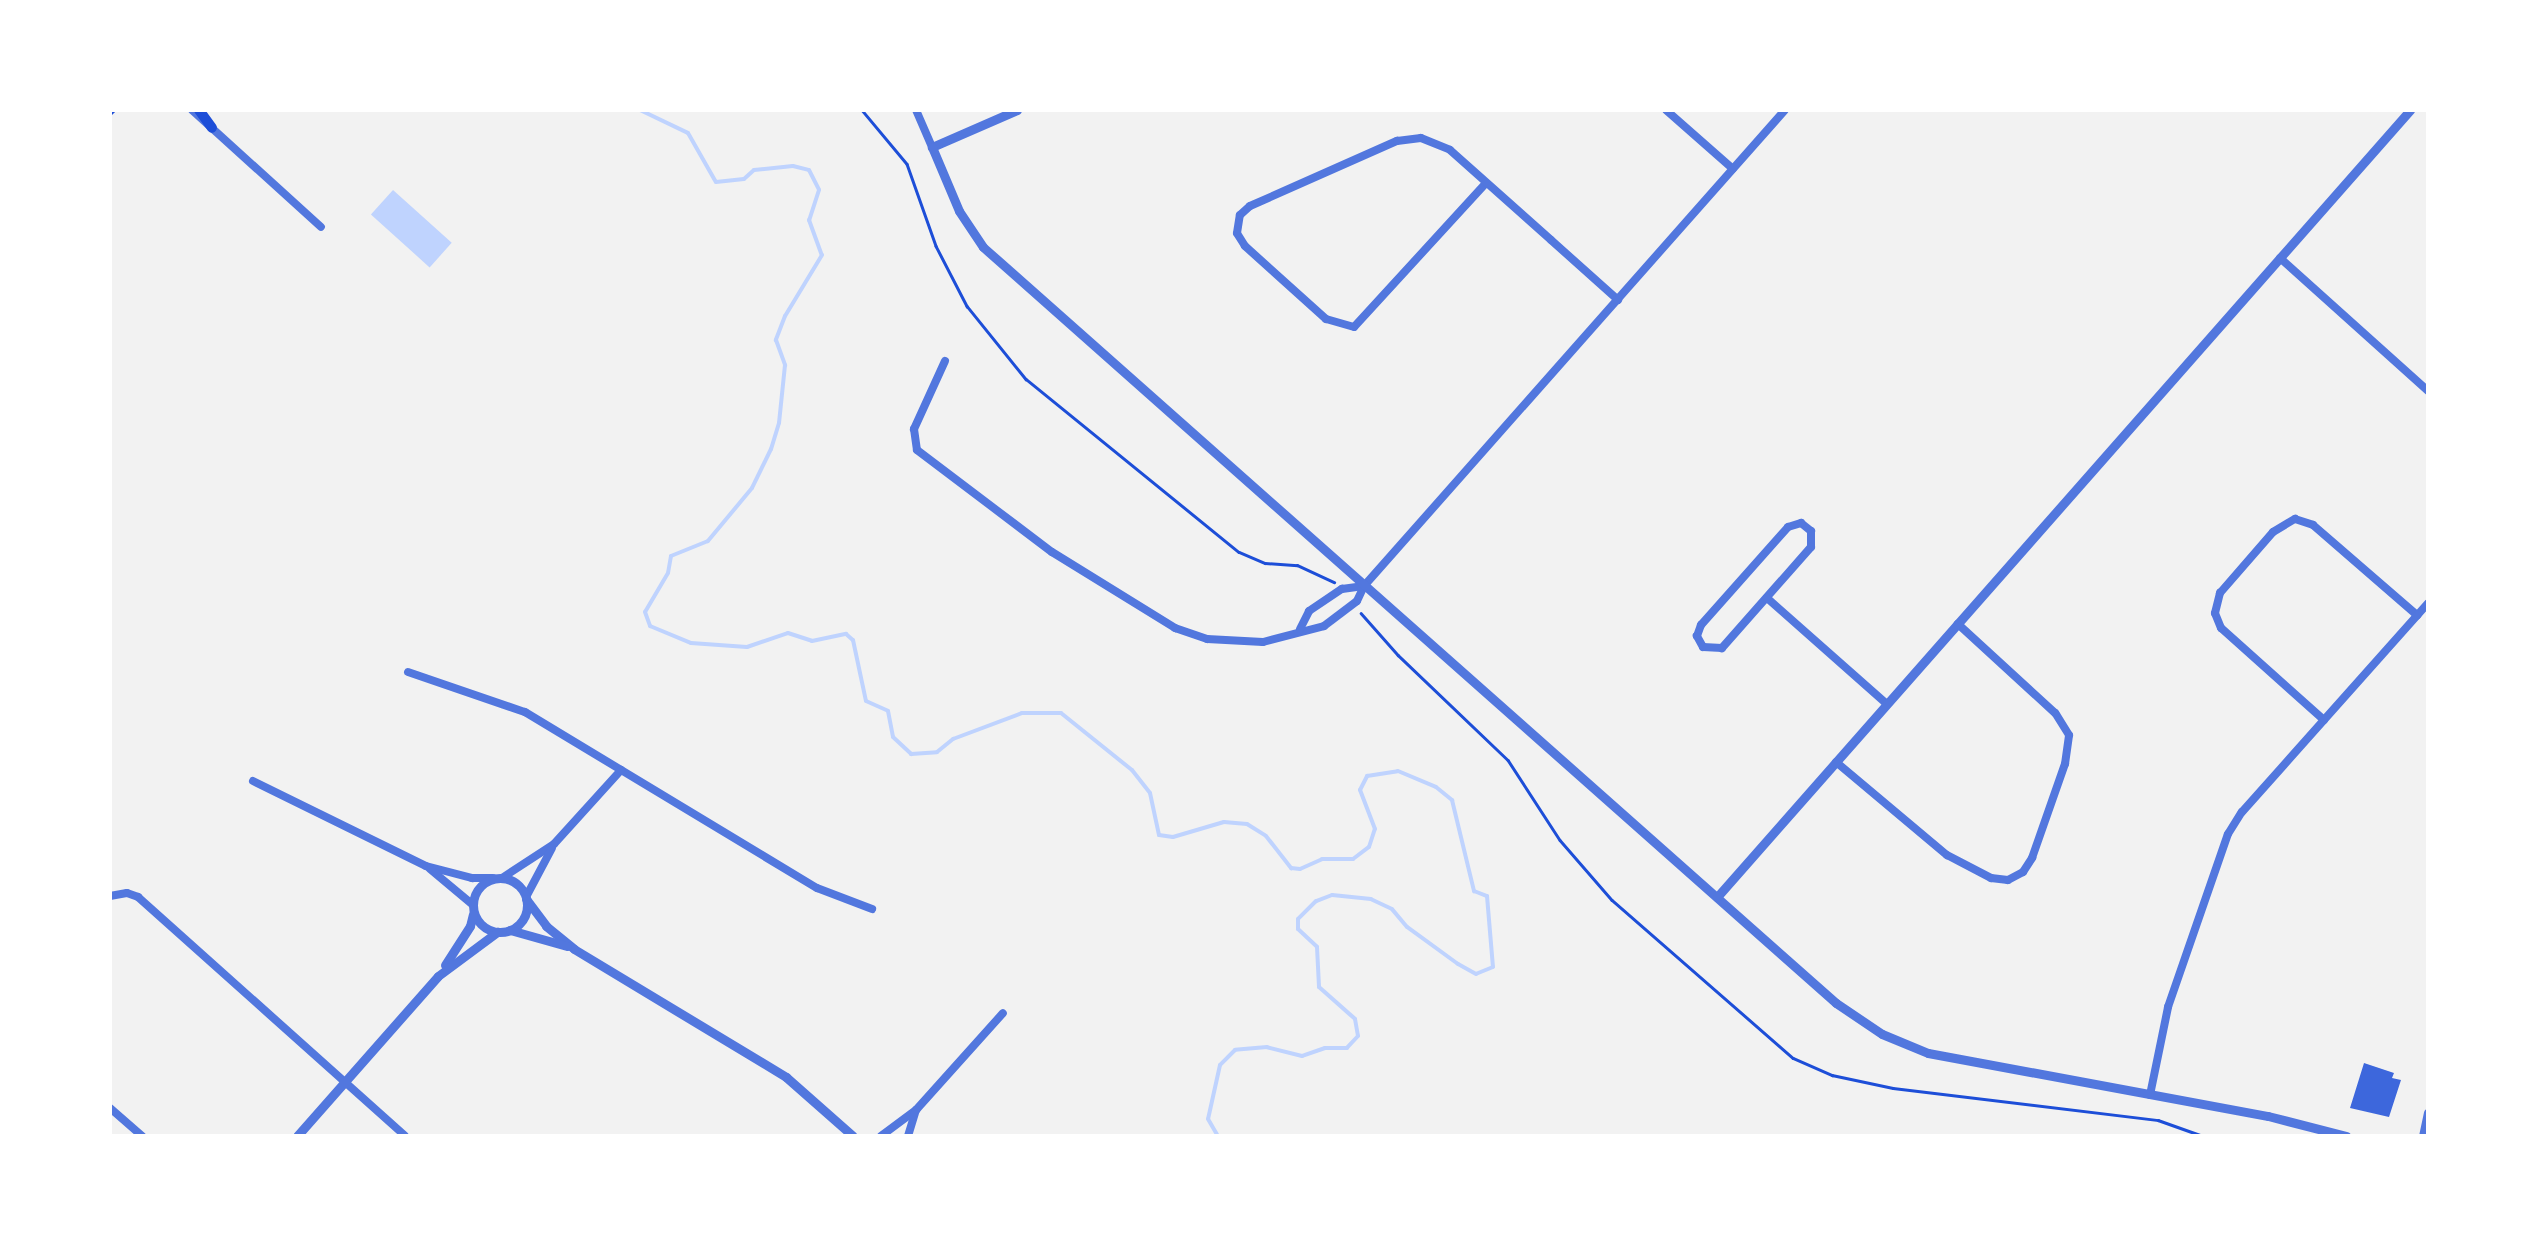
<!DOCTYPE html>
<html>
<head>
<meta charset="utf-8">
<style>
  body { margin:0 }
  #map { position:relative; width:2538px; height:1246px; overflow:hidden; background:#f2f2f2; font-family:Figtree,sans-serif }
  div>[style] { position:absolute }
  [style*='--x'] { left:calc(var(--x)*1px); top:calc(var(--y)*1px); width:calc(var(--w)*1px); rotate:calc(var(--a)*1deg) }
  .water>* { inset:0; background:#bfd3fe; transform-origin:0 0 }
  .stream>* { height:4px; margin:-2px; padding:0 2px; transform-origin:2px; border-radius:2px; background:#bfd3fe }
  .building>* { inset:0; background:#3d67dc }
  .path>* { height:2.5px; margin:-1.25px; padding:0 1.25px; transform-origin:1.25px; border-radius:1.25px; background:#1d4ed8 }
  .minor>* { height:8px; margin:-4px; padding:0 4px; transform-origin:4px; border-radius:4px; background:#5277de }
  .tertiary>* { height:9px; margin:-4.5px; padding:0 4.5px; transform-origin:4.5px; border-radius:4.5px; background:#5277de }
  .tertiary>.ring { margin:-4.5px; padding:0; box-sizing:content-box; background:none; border:9px solid #5277de; border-radius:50% }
  .secondary>* { height:10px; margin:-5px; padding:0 5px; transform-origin:5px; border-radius:5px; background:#1d4ed8 }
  span { translate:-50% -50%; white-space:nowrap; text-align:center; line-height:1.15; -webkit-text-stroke:10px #fff; paint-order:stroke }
  .frame { position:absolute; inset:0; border:112px solid #fff; pointer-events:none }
</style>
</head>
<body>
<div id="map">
  <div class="water">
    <div style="left:393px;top:190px;width:79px;height:33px;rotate:42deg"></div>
  </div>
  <div class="stream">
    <div style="--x:640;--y:110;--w:53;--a:25.6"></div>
    <div style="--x:688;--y:133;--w:56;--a:60.3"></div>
    <div style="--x:716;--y:182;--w:28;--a:-6"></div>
    <div style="--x:744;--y:179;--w:13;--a:-42"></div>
    <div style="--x:754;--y:170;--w:39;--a:-6"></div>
    <div style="--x:793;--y:166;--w:16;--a:14"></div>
    <div style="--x:809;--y:170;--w:22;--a:63"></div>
    <div style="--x:819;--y:190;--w:32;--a:108"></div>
    <div style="--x:809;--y:220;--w:37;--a:70"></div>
    <div style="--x:822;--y:255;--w:71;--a:121.2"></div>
    <div style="--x:785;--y:316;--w:26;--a:111"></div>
    <div style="--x:776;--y:340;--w:27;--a:70"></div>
    <div style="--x:785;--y:365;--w:58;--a:95.9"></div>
    <div style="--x:779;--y:423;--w:27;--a:107"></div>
    <div style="--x:771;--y:449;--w:43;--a:116"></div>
    <div style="--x:752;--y:488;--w:69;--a:129.7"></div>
    <div style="--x:708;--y:541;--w:40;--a:158"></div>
    <div style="--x:671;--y:556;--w:17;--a:100"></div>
    <div style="--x:668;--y:573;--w:45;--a:120.5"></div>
    <div style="--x:645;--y:612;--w:15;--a:70"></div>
    <div style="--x:650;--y:626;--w:44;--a:22.5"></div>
    <div style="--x:691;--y:643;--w:56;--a:4.1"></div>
    <div style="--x:747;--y:647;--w:43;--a:-18.9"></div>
    <div style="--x:788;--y:633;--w:25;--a:18"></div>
    <div style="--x:812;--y:641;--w:35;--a:-12"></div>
    <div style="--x:846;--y:634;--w:9;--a:41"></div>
    <div style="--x:853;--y:640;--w:62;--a:78"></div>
    <div style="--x:866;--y:701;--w:24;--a:24"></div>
    <div style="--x:888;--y:711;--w:26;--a:79"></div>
    <div style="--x:893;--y:737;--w:25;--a:43"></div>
    <div style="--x:911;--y:754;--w:26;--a:-4"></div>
    <div style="--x:937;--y:752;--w:21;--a:-39"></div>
    <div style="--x:953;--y:739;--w:74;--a:-20.6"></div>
    <div style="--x:1022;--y:713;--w:39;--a:0"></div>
    <div style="--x:1061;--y:713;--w:91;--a:38.8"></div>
    <div style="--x:1132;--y:770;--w:29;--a:52"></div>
    <div style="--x:1150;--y:793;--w:43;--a:77.9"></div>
    <div style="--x:1159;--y:835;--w:14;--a:8"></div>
    <div style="--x:1173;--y:837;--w:53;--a:-16.4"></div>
    <div style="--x:1224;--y:822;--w:23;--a:5"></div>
    <div style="--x:1247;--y:824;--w:22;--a:32"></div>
    <div style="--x:1266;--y:836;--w:41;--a:52"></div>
    <div style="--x:1291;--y:868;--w:9;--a:6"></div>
    <div style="--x:1300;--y:869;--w:24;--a:-24"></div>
    <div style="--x:1322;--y:859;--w:31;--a:0"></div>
    <div style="--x:1353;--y:859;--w:20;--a:-37"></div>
    <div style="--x:1369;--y:847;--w:19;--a:-72"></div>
    <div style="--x:1375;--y:829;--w:42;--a:-111"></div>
    <div style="--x:1360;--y:790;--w:16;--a:-63"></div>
    <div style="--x:1367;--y:776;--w:31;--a:-9"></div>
    <div style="--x:1398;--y:771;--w:41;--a:22.8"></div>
    <div style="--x:1436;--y:787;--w:21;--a:39"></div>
    <div style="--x:1452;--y:800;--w:94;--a:76.4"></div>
    <div style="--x:1474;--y:891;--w:14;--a:21"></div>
    <div style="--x:1487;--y:896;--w:71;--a:85.2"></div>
    <div style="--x:1493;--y:967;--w:18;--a:158"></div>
    <div style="--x:1476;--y:974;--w:21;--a:-151"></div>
    <div style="--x:1458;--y:964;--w:63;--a:-144"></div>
    <div style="--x:1407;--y:927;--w:23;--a:-130"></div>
    <div style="--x:1392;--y:909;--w:23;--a:-155"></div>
    <div style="--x:1371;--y:899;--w:39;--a:-174"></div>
    <div style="--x:1332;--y:895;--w:17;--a:159"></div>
    <div style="--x:1316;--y:901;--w:25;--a:135"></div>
    <div style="--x:1298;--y:919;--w:10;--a:90"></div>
    <div style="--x:1298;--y:929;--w:26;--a:43"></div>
    <div style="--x:1317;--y:947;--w:40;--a:87.1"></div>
    <div style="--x:1319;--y:987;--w:48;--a:41.6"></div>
    <div style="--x:1355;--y:1019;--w:17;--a:80"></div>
    <div style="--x:1358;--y:1036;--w:16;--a:133"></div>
    <div style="--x:1347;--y:1048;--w:22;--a:180"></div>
    <div style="--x:1325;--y:1048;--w:24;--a:161"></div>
    <div style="--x:1302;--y:1056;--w:36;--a:-166"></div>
    <div style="--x:1267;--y:1047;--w:32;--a:175"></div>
    <div style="--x:1235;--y:1050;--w:21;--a:135"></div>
    <div style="--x:1220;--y:1065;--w:55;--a:102.5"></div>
    <div style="--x:1208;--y:1119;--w:20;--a:60"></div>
  </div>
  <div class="building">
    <div style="clip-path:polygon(2364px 1063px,2394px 1073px,2392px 1078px,2401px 1080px,2389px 1117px,2350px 1108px)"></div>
  </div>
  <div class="path">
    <div style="--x:862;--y:110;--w:70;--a:50.2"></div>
    <div style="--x:907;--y:164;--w:87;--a:70.5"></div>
    <div style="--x:936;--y:246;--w:68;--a:62.7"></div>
    <div style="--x:967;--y:306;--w:94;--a:51.1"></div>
    <div style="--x:1026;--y:379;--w:274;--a:39.1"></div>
    <div style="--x:1239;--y:552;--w:28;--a:23"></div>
    <div style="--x:1265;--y:563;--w:32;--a:4"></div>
    <div style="--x:1297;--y:565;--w:41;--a:24.7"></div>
    <div style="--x:110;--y:114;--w:6;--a:-45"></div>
    <div style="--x:1361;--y:613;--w:56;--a:48.6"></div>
    <div style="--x:1398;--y:655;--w:152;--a:43.7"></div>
    <div style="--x:1508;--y:760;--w:95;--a:57"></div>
    <div style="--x:1560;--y:840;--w:79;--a:49.1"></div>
    <div style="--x:1612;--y:900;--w:240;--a:41.1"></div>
    <div style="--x:1793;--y:1058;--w:43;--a:23.6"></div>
    <div style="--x:1832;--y:1075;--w:62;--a:12"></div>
    <div style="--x:1893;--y:1088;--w:267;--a:6.9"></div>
    <div style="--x:2158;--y:1120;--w:48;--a:19.6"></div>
  </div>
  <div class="minor">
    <div style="--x:192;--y:110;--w:174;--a:42.2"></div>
    <div style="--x:916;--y:110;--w:40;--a:66.6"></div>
    <div style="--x:1666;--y:110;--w:89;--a:41.4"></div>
    <div style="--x:1486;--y:183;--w:195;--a:132.5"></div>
    <div style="--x:1354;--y:327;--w:29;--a:-164"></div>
    <div style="--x:1326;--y:319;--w:109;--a:-138"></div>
    <div style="--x:1245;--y:246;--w:15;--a:-122"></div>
    <div style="--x:1237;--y:233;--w:18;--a:-81"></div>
    <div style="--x:1240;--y:215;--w:13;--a:-42"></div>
    <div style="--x:1250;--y:206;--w:161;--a:-23.9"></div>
    <div style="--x:1397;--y:141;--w:24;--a:-7"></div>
    <div style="--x:1421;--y:138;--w:31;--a:22"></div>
    <div style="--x:1450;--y:150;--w:135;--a:41.7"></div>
    <div style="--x:1551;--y:240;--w:90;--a:41.8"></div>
    <div style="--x:2280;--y:258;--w:199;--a:41.9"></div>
    <div style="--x:945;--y:361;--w:75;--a:114.5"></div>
    <div style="--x:914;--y:429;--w:21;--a:82"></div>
    <div style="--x:917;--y:450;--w:169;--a:37.1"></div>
    <div style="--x:1052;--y:552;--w:145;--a:31.7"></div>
    <div style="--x:1175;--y:628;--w:34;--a:19"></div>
    <div style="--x:1207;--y:639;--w:56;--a:3.1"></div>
    <div style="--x:1263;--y:642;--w:63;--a:-14.7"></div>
    <div style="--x:1324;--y:626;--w:41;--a:-37.1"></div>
    <div style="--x:1357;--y:601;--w:17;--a:-65"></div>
    <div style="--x:1364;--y:586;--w:635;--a:-48.51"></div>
    <div style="--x:1801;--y:523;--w:13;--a:39"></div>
    <div style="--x:1811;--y:531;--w:16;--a:90"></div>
    <div style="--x:1811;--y:547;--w:135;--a:131.4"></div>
    <div style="--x:1722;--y:648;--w:19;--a:-177"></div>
    <div style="--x:1703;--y:647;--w:13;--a:-119"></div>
    <div style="--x:1697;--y:636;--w:12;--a:-70"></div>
    <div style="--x:1701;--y:625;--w:131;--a:-48.4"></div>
    <div style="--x:1788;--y:527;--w:14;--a:-17"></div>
    <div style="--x:1767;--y:598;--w:160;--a:41.5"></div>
    <div style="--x:1300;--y:629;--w:20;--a:-63"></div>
    <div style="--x:1309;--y:611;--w:40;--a:-34"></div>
    <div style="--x:1342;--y:589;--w:22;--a:-8"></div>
    <div style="--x:408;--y:672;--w:124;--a:18.9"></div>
    <div style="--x:525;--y:712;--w:341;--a:31.1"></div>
    <div style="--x:817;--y:888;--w:59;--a:20.9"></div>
    <div style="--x:2324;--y:720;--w:138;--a:-138.2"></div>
    <div style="--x:2221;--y:628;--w:16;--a:-112"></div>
    <div style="--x:2215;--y:613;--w:21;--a:-76"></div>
    <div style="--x:2220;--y:593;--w:81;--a:-49"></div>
    <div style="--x:2273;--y:532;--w:26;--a:-31"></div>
    <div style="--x:2295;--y:519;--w:19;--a:18"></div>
    <div style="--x:2313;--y:525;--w:138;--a:40.9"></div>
    <div style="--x:1836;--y:762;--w:145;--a:40"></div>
    <div style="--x:1947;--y:855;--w:50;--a:27.6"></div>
    <div style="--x:1991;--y:878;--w:17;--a:7"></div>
    <div style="--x:2008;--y:880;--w:17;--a:-28"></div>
    <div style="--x:2023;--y:872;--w:17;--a:-57"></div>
    <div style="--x:2032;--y:858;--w:100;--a:-70.7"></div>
    <div style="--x:2065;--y:764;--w:29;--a:-82"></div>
    <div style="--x:2069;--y:735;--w:26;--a:-122"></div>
    <div style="--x:2055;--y:713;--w:132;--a:-137.5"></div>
    <div style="--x:253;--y:781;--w:193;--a:26.2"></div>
    <div style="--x:426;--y:866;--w:48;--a:14.6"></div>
    <div style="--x:472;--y:878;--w:21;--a:0"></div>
    <div style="--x:430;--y:869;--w:56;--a:39.9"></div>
    <div style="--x:502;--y:878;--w:62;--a:-33.2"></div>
    <div style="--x:554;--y:844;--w:100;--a:-47.8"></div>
    <div style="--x:110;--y:896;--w:17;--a:-10"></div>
    <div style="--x:127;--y:893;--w:12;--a:20"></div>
    <div style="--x:138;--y:897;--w:358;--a:41.8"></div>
    <div style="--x:526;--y:897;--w:55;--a:-62"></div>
    <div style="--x:2150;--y:1095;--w:90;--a:-78.4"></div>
    <div style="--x:2168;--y:1007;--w:183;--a:-70.9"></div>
    <div style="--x:2228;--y:834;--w:26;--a:-58"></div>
    <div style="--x:2242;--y:812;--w:280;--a:-48.3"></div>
    <div style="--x:110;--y:1108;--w:43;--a:41.2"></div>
    <div style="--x:881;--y:1136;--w:44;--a:-36.6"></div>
    <div style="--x:916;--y:1110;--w:130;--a:-48.1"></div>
    <div style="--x:908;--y:1136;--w:27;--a:-73"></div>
  </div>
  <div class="tertiary">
    <div style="--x:1017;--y:110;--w:93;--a:156.5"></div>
    <div style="--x:932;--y:147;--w:69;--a:67.1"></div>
    <div style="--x:959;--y:211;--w:43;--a:56.3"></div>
    <div style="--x:983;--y:247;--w:1140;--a:41.55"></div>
    <div style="--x:1836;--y:1003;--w:55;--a:34"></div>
    <div style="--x:1882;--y:1034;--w:50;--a:22.4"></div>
    <div style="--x:1928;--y:1053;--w:346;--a:10.5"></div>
    <div style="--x:2268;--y:1116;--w:81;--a:14.4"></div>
    <div class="ring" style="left:473px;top:878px;width:45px;height:45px"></div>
    <div style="--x:1717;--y:897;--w:1049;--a:-48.63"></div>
    <div style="--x:526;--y:899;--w:34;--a:53"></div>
    <div style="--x:546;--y:926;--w:36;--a:39"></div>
    <div style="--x:574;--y:949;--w:248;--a:31.1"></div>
    <div style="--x:786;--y:1077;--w:89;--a:41.4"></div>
    <div style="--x:510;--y:930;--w:59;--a:15.7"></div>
    <div style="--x:445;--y:965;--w:46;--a:-57.3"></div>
    <div style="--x:470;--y:926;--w:12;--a:-76"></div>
    <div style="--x:297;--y:1136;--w:213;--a:-48.6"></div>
    <div style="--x:438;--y:976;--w:74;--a:-36.7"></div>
    <div style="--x:2423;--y:1136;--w:24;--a:-78"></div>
  </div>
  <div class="secondary">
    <div style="--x:199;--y:110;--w:22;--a:54"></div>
  </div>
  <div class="frame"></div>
</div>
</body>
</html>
